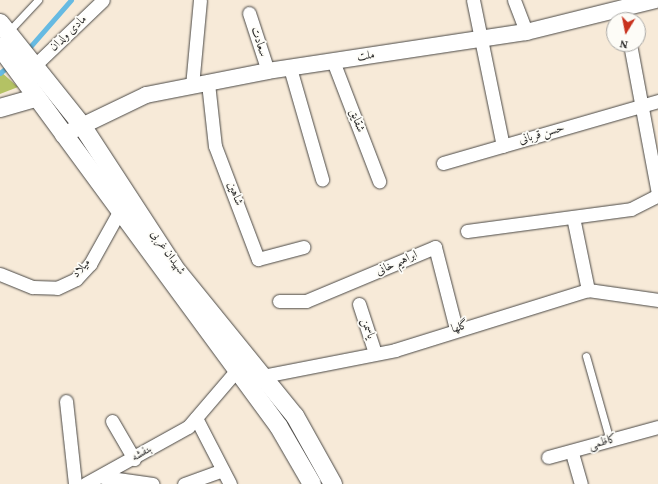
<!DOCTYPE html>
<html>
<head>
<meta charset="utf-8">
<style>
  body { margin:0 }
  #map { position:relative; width:658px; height:484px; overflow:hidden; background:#f7ead8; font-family:Vollkorn,Amiri,serif }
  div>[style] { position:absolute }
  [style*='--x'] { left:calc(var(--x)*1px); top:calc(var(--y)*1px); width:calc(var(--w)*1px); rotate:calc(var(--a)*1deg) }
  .green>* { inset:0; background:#b4c264 }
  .stream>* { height:4.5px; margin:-2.25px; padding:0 2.25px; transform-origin:2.25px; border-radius:2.25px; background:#66bae2 }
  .roads { filter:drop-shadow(0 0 1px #4a4845) drop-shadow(0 0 1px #4a4845) }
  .service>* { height:7px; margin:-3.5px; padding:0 3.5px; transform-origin:3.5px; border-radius:3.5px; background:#fff }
  .minor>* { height:13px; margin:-6.5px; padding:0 6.5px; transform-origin:6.5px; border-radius:6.5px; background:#fff }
  .tertiary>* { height:16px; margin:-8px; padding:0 8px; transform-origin:8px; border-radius:8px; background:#fff }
  .secondary>* { height:18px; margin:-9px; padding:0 9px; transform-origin:9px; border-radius:9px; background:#fff }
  span { translate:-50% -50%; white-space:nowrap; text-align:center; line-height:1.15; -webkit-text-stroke:3.5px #fdfcf7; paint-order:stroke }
  .street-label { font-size:12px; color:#2b2b2b }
  .north { position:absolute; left:606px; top:12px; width:40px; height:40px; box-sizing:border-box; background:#fdfcf7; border:1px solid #a9a8a5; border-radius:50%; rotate:190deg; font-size:11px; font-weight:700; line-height:16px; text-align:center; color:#2b2b2b }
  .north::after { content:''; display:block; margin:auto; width:14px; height:18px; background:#c8321e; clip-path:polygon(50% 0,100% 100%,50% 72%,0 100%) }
</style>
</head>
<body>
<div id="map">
  <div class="green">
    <div style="clip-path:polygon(0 71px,18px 87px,0 94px)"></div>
  </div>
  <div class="stream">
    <div style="--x:30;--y:47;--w:62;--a:-48.9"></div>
    <div style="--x:0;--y:73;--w:6;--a:-39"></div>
  </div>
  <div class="roads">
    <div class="service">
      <div style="--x:8;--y:32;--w:44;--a:-46.8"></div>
      <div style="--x:586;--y:356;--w:88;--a:74.2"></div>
    </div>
    <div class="minor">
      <div style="--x:473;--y:0;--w:149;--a:78.4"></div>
      <div style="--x:514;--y:0;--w:34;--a:69"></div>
      <div style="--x:623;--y:8;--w:12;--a:81"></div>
      <div style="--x:249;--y:13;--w:61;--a:71.9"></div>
      <div style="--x:630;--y:44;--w:152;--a:79.4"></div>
      <div style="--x:333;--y:61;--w:129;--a:69"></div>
      <div style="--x:34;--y:66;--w:95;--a:-43.7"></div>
      <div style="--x:290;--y:68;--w:116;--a:73.9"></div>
      <div style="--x:208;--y:83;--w:63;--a:83.7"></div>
      <div style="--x:215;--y:146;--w:121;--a:69.2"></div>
      <div style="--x:258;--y:259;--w:47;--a:-14.9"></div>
      <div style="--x:192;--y:86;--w:86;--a:-84.7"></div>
      <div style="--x:443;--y:163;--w:224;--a:-16.1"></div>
      <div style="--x:573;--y:217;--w:75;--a:78.4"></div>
      <div style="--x:467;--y:231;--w:165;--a:-7.6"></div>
      <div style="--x:631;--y:209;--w:30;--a:-27"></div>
      <div style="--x:0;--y:274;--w:35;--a:22"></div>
      <div style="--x:33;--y:287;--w:24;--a:2"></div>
      <div style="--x:57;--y:288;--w:21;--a:-25"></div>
      <div style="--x:76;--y:279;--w:21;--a:-47"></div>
      <div style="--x:90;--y:264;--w:60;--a:-60.9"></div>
      <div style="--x:279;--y:301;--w:27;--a:0"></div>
      <div style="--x:306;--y:301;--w:140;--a:-22.7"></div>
      <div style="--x:435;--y:247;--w:85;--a:75.6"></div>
      <div style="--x:359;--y:304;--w:52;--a:71.9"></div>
      <div style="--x:263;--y:376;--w:135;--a:-11.1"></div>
      <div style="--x:395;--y:350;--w:202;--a:-17.3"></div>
      <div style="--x:588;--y:290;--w:71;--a:8.1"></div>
      <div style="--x:66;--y:401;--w:83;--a:83.8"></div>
      <div style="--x:196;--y:418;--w:74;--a:62.7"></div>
      <div style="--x:112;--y:421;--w:44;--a:59.9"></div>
      <div style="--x:572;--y:453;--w:32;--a:74"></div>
      <div style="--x:548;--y:457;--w:114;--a:-15.3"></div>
      <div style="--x:103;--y:477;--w:50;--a:8"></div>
      <div style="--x:85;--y:484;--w:118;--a:-29"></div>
      <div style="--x:188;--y:427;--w:74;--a:-49.4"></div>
      <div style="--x:184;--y:484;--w:41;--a:-19.7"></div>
    </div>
    <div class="tertiary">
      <div style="--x:63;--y:135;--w:92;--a:-25.7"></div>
      <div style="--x:146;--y:95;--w:124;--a:-11.1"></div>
      <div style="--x:268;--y:71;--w:261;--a:-8.6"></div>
      <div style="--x:526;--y:32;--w:133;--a:-13.9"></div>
    </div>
    <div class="secondary">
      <div style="--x:0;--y:23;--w:129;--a:51.3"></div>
      <div style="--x:81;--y:124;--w:176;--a:56.9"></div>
      <div style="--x:177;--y:271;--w:187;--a:50.9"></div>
      <div style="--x:295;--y:416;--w:78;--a:60.8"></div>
      <div style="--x:0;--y:47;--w:471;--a:53.7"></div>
      <div style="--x:279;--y:427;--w:66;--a:59.9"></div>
      <div style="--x:0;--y:108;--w:37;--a:-16"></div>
    </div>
  </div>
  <div class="street-label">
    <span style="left:69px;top:34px;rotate:-44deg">مادی ولدان</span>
    <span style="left:258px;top:42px;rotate:72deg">سعادت</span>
    <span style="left:366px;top:57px;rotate:-8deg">ملت</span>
    <span style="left:356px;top:121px;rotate:69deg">شقایق</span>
    <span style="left:542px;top:135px;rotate:-16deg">حسن قربانی</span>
    <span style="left:234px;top:194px;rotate:69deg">شاهین</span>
    <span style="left:167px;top:253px;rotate:55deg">شهیدان غربی</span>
    <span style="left:397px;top:264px;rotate:-24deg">ابراهیم خانی</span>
    <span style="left:82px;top:269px;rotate:-48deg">میلاد</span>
    <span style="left:460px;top:328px;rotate:-17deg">گلها</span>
    <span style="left:367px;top:329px;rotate:71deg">یاسمن</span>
    <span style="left:603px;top:443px;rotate:-16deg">کاظمی</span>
    <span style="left:142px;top:454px;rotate:-31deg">بنفشه</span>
  </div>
  <div class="north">N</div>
</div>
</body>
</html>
